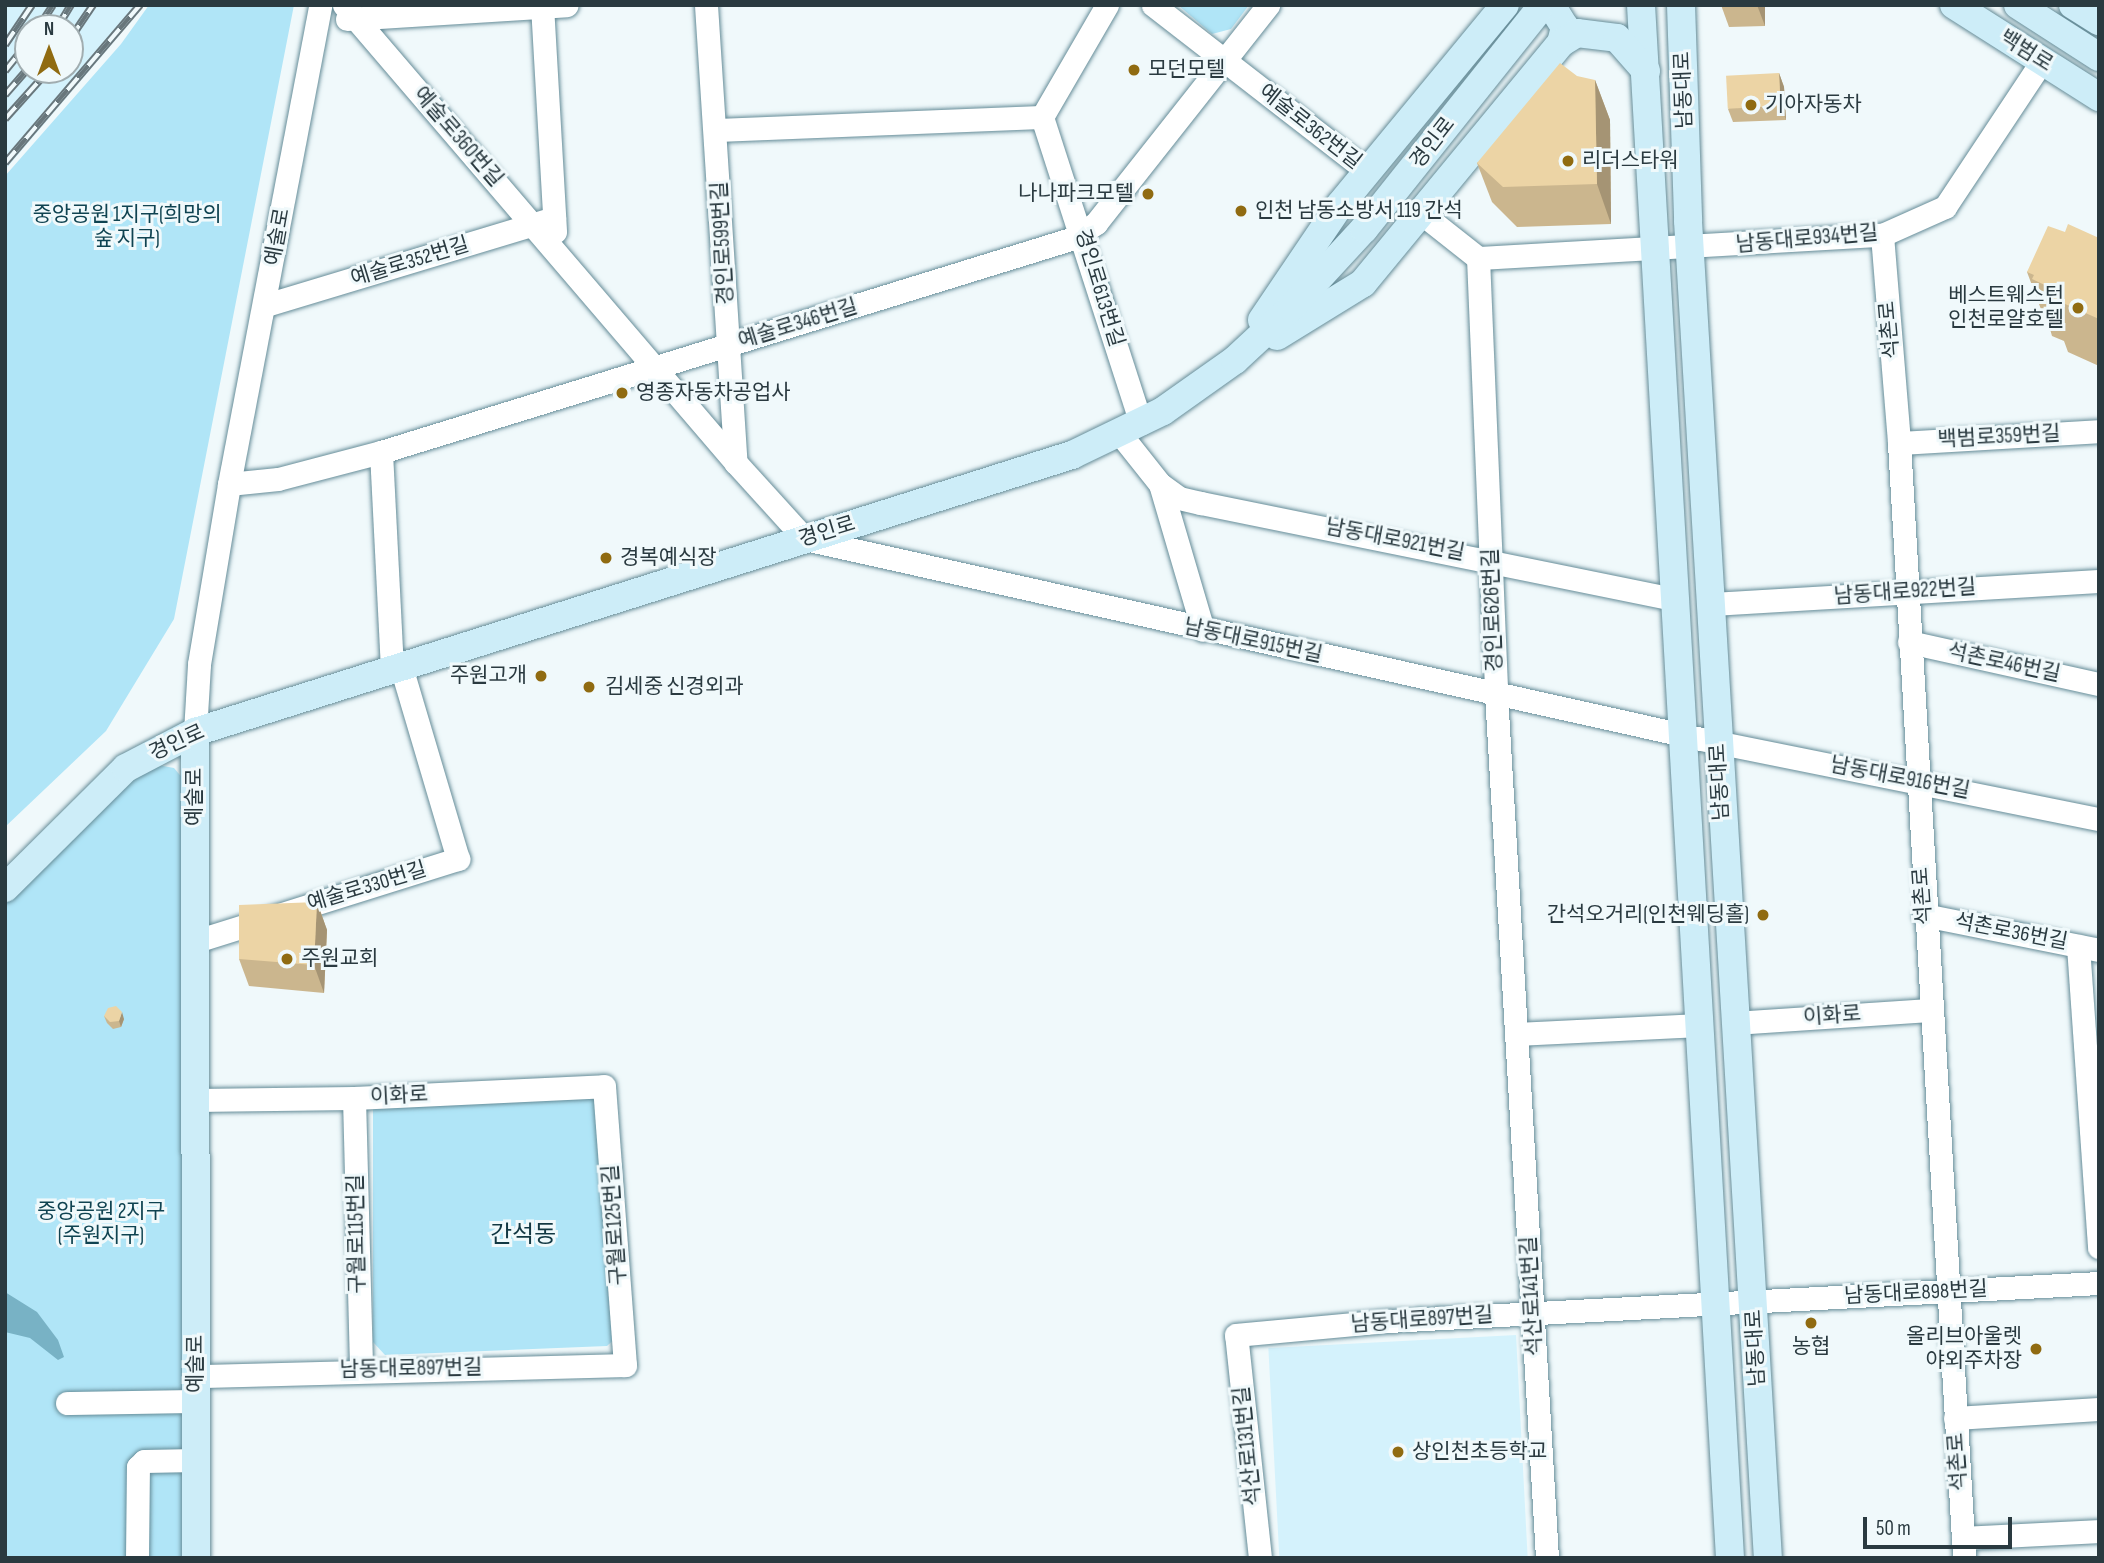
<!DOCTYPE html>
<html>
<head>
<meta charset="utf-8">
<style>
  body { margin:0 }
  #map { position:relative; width:2104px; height:1563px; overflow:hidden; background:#f0f9fb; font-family:"Sofia Sans Condensed","Noto Sans KR",sans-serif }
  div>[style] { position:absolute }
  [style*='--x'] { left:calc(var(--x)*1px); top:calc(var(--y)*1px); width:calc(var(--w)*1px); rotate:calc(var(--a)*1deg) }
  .built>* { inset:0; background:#d4f2fc; transform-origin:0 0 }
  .green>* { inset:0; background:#b0e5f7 }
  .water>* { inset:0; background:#78b2c5 }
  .roads { filter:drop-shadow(0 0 2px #658c98) drop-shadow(0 0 2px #658c98) }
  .minor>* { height:23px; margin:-11.5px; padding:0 11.5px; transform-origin:11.5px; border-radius:11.5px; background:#fff }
  .major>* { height:28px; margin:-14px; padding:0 14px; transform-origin:14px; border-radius:14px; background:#cdedf8 }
  .rail>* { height:8px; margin-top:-4px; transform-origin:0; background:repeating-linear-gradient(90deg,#f0f9fb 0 16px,#69777c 0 32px); box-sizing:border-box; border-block:2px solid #69777c }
  .wall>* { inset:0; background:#cbb68e }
  .shaded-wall>* { inset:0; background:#a59474 }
  .building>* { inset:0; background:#ecd4a5; transform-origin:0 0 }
  .dots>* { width:19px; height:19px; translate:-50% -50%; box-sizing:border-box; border:4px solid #f0f9fb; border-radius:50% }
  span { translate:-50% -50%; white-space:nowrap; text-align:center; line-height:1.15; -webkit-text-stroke:6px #f0f9fb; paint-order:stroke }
  .street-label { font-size:21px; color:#2a3a40 }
  .poi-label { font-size:21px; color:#2a3a40 }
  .left { translate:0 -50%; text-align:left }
  .right { translate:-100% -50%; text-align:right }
  .park-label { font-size:21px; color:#0f4351 }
  .quarter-label { font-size:24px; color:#123843 }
  .frame { position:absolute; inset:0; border:7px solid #2a3a40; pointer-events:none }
  .north { position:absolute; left:14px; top:14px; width:70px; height:70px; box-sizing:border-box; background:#f0f9fb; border:2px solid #a1adb0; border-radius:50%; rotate:0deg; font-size:19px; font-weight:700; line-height:28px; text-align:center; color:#2a3a40 }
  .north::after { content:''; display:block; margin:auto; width:24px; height:32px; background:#906b11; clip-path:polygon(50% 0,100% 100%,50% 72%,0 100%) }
  .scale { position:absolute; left:1863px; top:1517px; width:149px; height:32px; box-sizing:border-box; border:4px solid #2a3a40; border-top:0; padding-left:9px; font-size:21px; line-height:24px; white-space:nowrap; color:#2a3a40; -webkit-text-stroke:5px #f0f9fb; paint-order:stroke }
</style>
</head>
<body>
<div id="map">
  <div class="built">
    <div style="clip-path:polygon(evenodd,5px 5px,145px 5px,5px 170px,5px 5px,28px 28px,70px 28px,70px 70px,28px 70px,28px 28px)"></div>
    <div style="left:1516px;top:1335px;width:223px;height:248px;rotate:87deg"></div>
  </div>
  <div class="green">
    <div style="clip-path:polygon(149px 5px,294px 5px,174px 619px,106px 731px,5px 827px,5px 176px,121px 44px)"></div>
    <div style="clip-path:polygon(1178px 5px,1249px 5px,1231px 29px,1212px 34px)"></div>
    <div style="clip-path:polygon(158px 765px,174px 768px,184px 780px,196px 1558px,5px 1558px,5px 891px,126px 768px)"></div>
    <div style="clip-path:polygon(603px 1090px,620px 1334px,607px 1346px,385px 1355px,373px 1342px,373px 1101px)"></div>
  </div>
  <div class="water">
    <div style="clip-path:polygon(5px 1292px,37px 1312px,58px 1340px,64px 1357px,58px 1360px,30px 1338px,5px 1332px)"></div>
  </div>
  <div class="roads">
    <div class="minor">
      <div style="--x:344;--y:5;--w:603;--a:49.44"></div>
      <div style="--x:542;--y:5;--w:227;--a:86.7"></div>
      <div style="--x:706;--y:5;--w:459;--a:86.3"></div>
      <div style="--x:736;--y:463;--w:103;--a:47.8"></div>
      <div style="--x:805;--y:539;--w:918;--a:12.58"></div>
      <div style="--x:1701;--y:739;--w:406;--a:11.4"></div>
      <div style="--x:1107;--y:5;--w:129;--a:120.1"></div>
      <div style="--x:1042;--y:117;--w:322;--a:72.1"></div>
      <div style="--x:1153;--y:5;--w:271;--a:37.8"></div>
      <div style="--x:347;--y:19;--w:220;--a:-3.6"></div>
      <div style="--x:716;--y:130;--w:326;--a:-2.3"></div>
      <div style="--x:1421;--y:213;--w:73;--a:38.3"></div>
      <div style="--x:1478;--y:258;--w:436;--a:87.6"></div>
      <div style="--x:1496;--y:694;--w:866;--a:86.62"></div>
      <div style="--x:1882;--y:235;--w:209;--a:85.3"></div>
      <div style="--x:1899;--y:443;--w:1117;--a:86.66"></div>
      <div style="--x:1478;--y:258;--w:405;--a:-3.3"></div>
      <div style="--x:1882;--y:235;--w:69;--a:-24"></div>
      <div style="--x:1945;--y:207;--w:175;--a:-56.4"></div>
      <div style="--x:266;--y:305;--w:301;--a:-16.8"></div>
      <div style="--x:1121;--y:435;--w:63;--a:51.5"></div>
      <div style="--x:1160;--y:484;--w:152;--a:73.6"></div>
      <div style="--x:1899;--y:443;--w:200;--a:-3.4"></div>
      <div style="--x:381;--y:452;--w:217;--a:87.1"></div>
      <div style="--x:229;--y:484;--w:49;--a:-5.8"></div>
      <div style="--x:278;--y:479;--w:106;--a:-14.7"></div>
      <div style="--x:381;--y:452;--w:725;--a:-17.16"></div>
      <div style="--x:1074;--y:238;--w:27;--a:-34"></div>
      <div style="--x:1096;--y:223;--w:278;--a:-51.7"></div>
      <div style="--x:1160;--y:484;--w:24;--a:36"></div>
      <div style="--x:1179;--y:498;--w:23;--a:13"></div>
      <div style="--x:1201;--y:503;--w:483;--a:11.5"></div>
      <div style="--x:1711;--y:604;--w:389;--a:-3.4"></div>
      <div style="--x:1909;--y:642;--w:195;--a:12.5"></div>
      <div style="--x:195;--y:732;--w:68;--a:-86.6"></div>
      <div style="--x:199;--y:664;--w:182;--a:-80.5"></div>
      <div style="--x:229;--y:484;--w:488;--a:-79.2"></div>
      <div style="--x:1924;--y:915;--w:178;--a:11.3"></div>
      <div style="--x:196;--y:941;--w:275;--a:-17.4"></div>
      <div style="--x:458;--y:859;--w:200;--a:-106.5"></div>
      <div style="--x:2078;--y:946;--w:302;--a:86"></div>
      <div style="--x:1734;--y:1023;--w:196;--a:-3.8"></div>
      <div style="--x:1516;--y:1034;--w:184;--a:-2.8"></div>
      <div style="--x:354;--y:1098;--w:271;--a:88.5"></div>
      <div style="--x:195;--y:1100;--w:159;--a:-0.7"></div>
      <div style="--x:354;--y:1098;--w:250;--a:-2.7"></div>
      <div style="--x:604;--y:1086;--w:280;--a:85.7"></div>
      <div style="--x:625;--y:1365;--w:429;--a:178.5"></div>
      <div style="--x:67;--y:1403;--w:129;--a:-0.9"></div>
      <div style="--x:1955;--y:1418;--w:144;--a:-3.6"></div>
      <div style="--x:1963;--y:1538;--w:136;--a:-2.9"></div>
      <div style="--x:137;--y:1558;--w:91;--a:-89.4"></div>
      <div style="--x:138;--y:1467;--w:8;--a:-45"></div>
      <div style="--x:144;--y:1461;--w:52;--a:-1.1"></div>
      <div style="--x:1260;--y:1558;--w:224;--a:-96.1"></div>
      <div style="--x:1236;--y:1335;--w:153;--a:-5.3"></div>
      <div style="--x:1388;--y:1321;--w:712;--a:-3.06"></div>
    </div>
    <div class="major">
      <div style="--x:1551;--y:5;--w:26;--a:58"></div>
      <div style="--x:1565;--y:27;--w:16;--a:104"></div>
      <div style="--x:1641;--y:5;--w:1556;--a:86.72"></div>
      <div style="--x:1681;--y:5;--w:216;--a:88.1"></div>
      <div style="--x:1688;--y:221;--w:1339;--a:86.58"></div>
      <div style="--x:1954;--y:5;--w:172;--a:32.4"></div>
      <div style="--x:2018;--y:5;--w:96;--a:32.7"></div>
      <div style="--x:2073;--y:5;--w:31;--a:32"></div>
      <div style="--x:1262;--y:320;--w:139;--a:-55.9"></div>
      <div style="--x:1340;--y:205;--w:259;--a:-50.5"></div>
      <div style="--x:1277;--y:336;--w:101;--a:-31.6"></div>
      <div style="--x:1363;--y:283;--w:311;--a:-50.5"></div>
      <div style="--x:1561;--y:43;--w:19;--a:-32"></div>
      <div style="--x:1577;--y:33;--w:40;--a:7.1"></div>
      <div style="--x:1617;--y:38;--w:44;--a:48.7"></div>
      <div style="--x:195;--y:732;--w:826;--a:89.93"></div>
      <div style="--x:5;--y:888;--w:170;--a:-44.8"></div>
      <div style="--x:126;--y:768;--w:78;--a:-27.6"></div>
      <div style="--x:195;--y:732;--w:920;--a:-17.53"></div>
      <div style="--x:1072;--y:455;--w:101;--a:-25.8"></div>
      <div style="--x:1163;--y:411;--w:88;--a:-35.3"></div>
      <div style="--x:1235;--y:360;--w:76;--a:-42.9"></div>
      <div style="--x:1291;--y:308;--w:108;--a:-47.3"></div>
      <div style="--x:1364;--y:229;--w:278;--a:-51.4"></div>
    </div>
  </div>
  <div class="rail">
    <div style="--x:38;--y:28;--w:27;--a:-57"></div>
    <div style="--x:57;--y:28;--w:27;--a:-59"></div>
    <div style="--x:70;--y:39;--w:41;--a:-55.9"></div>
    <div style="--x:5;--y:45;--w:48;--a:-56"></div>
    <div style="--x:5;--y:71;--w:36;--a:-51"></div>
    <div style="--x:5;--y:95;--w:35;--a:-49"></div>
    <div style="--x:5;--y:119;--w:66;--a:-48.1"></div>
    <div style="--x:5;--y:163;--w:208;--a:-49.5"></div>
  </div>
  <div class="wall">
    <div style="clip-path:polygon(1721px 5px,1765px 5px,1765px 26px,1729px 27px)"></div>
    <div style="clip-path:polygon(1779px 73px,1784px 87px,1786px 120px,1733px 122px,1728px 109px)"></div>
    <div style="clip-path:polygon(1595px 80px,1610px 120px,1611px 224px,1517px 227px,1492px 202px,1477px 163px)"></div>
    <div style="clip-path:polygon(2065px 232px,2099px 238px,2099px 366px,2068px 352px,2064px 341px,2052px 336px,2050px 329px,2048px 328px,2027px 272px)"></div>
    <div style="clip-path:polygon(317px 902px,327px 930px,324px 993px,249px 986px,239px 959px)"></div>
    <div style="clip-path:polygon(104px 1016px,124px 1019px,121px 1027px,113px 1029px,107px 1023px)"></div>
  </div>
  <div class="shaded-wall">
    <div style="clip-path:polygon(1757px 5px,1765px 5px,1765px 26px)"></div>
    <div style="clip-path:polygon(1779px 73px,1784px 87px,1786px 120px,1781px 106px)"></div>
    <div style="clip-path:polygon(1595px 80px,1610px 120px,1611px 224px,1597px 184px)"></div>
    <div style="clip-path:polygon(317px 902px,327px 930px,324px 993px,314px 965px)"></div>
    <div style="clip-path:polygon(122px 1012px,124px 1019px,121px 1027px,119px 1021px)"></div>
  </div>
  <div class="building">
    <div style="clip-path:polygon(1721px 5px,1755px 5px,1721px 7px)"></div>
    <div style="clip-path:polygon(1560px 63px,1577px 76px,1595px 80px,1597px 184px,1503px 187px,1477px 163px)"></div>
    <div style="left:1779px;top:73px;width:33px;height:53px;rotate:87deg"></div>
    <div style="clip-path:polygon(2068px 224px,2099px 238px,2099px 319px,2047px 296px,2051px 288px,2032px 279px,2034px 275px,2027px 272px,2048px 226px,2065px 232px)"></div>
    <div style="clip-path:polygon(317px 902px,314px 965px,239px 959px,239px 905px)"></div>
    <div style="clip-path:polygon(116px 1006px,122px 1012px,119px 1021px,110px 1022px,104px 1016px,108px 1008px)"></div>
  </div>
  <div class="dots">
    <div style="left:1134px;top:70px;background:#906b11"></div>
    <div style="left:1751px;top:105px;background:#906b11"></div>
    <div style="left:1568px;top:161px;background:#906b11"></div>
    <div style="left:1148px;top:194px;background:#906b11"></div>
    <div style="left:1241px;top:211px;background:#906b11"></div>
    <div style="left:2078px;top:308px;background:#906b11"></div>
    <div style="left:622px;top:393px;background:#906b11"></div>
    <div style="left:606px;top:558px;background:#906b11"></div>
    <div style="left:541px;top:676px;background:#906b11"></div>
    <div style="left:589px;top:687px;background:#906b11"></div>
    <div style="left:1763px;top:915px;background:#906b11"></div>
    <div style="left:287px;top:959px;background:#906b11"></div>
    <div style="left:1811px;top:1323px;background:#906b11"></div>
    <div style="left:2036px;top:1349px;background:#906b11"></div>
    <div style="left:1398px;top:1452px;background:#906b11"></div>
  </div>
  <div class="street-label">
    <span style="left:2026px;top:51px;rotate:32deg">백범로</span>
    <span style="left:1684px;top:90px;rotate:-92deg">남동대로</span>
    <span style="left:1310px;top:127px;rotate:38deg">예술로362번길</span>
    <span style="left:458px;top:137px;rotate:49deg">예술로360번길</span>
    <span style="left:1433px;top:143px;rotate:-52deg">경인로</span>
    <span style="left:278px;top:237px;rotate:-80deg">예술로</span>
    <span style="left:1807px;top:239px;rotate:-5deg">남동대로934번길</span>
    <span style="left:723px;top:243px;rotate:-93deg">경인로599번길</span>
    <span style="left:410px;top:262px;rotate:-17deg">예술로352번길</span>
    <span style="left:1099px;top:288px;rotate:73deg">경인로613번길</span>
    <span style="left:798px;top:324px;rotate:-17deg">예술로346번길</span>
    <span style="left:1890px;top:330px;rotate:-95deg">석촌로</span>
    <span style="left:1999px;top:437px;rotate:-3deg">백범로359번길</span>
    <span style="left:827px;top:532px;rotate:-17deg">경인로</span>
    <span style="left:1395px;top:540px;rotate:11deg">남동대로921번길</span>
    <span style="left:1905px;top:592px;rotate:-4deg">남동대로922번길</span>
    <span style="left:1493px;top:610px;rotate:-92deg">경인로626번길</span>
    <span style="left:1253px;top:641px;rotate:12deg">남동대로915번길</span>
    <span style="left:2004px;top:663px;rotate:12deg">석촌로46번길</span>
    <span style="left:177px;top:743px;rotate:-24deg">경인로</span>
    <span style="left:1900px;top:778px;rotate:11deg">남동대로916번길</span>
    <span style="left:1720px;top:782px;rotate:-93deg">남동대로</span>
    <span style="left:195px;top:797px;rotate:-90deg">예술로</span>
    <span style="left:367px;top:887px;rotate:-17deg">예술로330번길</span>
    <span style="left:1923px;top:896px;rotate:-94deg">석촌로</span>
    <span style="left:2011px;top:932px;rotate:11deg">석촌로36번길</span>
    <span style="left:1832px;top:1016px;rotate:-4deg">이화로</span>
    <span style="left:399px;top:1096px;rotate:-3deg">이화로</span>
    <span style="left:615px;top:1225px;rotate:-94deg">구월로125번길</span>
    <span style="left:357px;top:1234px;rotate:-91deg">구월로115번길</span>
    <span style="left:1916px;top:1293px;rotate:-3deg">남동대로898번길</span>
    <span style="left:1532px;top:1296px;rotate:-93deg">석산로141번길</span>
    <span style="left:1422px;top:1320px;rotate:-4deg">남동대로897번길</span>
    <span style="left:1756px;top:1348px;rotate:-93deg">남동대로</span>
    <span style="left:196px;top:1364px;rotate:-90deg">예술로</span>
    <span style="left:411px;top:1369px;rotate:-1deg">남동대로897번길</span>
    <span style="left:1248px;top:1446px;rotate:-96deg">석산로131번길</span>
    <span style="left:1958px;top:1462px;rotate:-94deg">석촌로</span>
  </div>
  <div class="poi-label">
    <span class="left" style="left:1148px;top:70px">모던모텔</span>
    <span class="left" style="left:1765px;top:105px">기아자동차</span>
    <span class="left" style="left:1582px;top:161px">리더스타워</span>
    <span class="right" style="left:1134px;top:194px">나나파크모텔</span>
    <span class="left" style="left:1255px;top:211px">인천 남동소방서 119 간석</span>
    <span class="right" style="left:2064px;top:308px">베스트웨스턴<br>인천로얄호텔</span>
    <span class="left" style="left:636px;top:393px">영종자동차공업사</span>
    <span class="left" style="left:620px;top:558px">경복예식장</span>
    <span class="right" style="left:527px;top:676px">주원고개</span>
    <span class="left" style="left:605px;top:687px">김세중 신경외과</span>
    <span class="right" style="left:1749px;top:915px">간석오거리(인천웨딩홀)</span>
    <span class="left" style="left:301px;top:959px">주원교회</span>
    <span class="right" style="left:2022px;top:1349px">올리브아울렛<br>야외주차장</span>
    <span style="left:1811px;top:1347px">농협</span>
    <span class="left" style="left:1412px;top:1452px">상인천초등학교</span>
  </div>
  <div class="park-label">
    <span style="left:127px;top:227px">중앙공원 1지구(희망의<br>숲 지구)</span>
    <span style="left:101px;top:1224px">중앙공원 2지구<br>(주원지구)</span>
  </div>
  <div class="quarter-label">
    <span style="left:523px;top:1235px">간석동</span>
  </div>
  <div class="frame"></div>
  <div class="north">N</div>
  <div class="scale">50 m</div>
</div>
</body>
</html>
